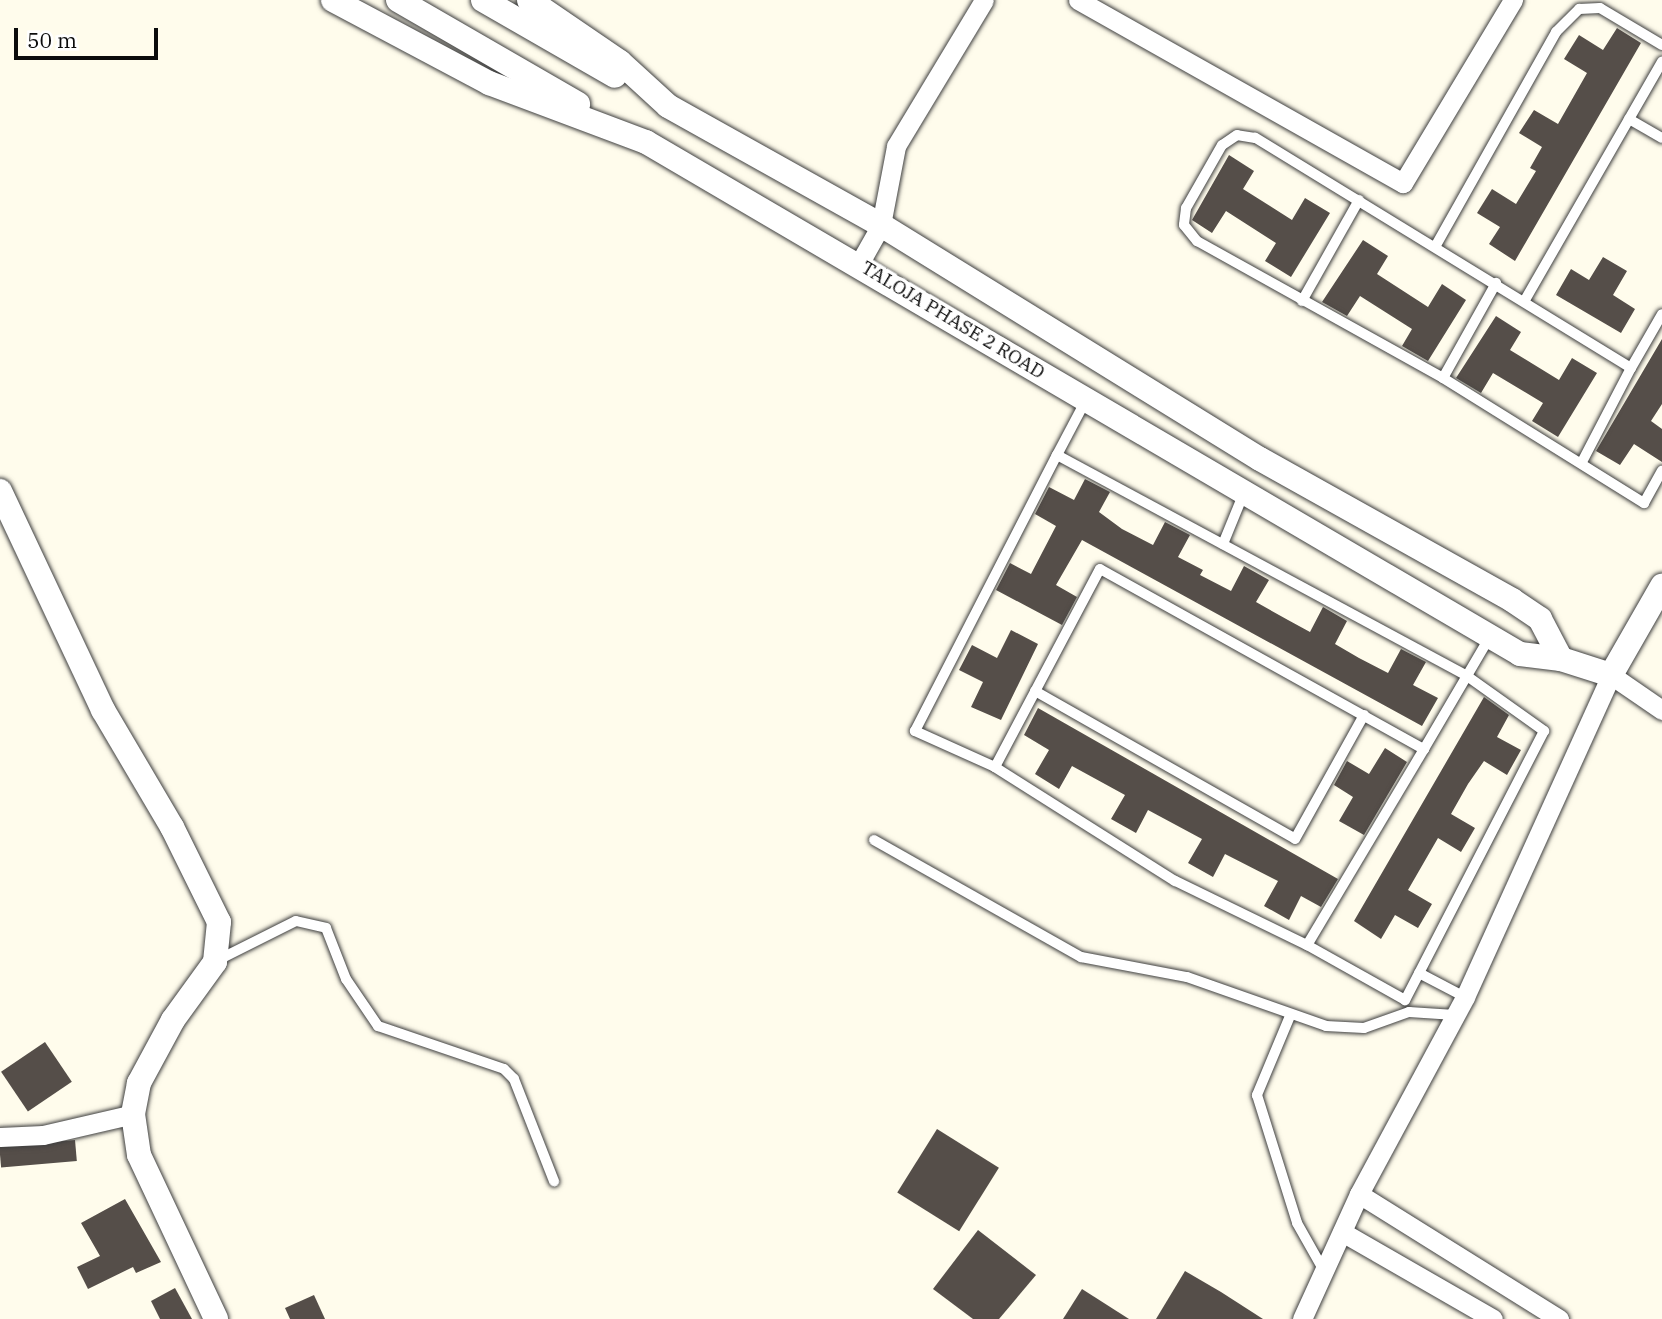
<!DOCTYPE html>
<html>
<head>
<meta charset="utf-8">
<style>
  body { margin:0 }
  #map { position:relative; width:1662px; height:1319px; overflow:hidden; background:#fffcec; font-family:"IBM Plex Serif",serif }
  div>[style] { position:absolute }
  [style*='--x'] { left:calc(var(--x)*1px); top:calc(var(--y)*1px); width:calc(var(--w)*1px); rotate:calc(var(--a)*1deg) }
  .building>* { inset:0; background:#554e49; transform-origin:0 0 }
  .roads { filter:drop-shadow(0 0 2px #3f3f3f) drop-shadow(0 0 2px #3f3f3f) }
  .service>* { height:10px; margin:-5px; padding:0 5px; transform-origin:5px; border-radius:5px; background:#fff }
  .minor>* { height:19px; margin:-9.5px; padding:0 9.5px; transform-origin:9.5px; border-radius:9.5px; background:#fff }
  .tertiary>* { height:24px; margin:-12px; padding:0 12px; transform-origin:12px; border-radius:12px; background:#fff }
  span { translate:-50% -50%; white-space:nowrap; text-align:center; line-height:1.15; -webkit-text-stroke:7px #fff; paint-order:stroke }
  .street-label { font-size:19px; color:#0c0c0c }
  .scale { position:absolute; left:14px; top:28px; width:144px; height:32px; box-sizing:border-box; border:4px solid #0c0c0c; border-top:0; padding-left:9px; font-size:21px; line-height:24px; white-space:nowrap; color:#0c0c0c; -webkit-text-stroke:5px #fff; paint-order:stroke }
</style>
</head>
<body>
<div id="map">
  <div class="building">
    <div style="clip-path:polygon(1617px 28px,1641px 43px,1515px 261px,1489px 244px,1500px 227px,1477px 213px,1492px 189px,1516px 204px,1536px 171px,1530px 168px,1542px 147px,1519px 133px,1534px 110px,1558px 124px,1587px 73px,1564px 59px,1579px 35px,1603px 50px)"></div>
    <div style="clip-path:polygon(1229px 155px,1254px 171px,1243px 189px,1292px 220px,1305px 198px,1330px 213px,1291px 277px,1265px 261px,1276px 243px,1226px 211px,1212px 233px,1192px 220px)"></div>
    <div style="clip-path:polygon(1363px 240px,1388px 256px,1377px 274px,1428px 307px,1442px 284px,1466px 300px,1428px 361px,1402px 346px,1412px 329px,1360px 296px,1347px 316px,1322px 302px)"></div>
    <div style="clip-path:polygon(1603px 257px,1627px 271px,1613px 295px,1635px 309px,1621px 333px,1556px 295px,1571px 269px,1589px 280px)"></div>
    <div style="clip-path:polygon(1496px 316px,1521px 332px,1510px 350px,1559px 380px,1572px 358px,1597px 373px,1558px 437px,1532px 421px,1543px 403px,1493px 373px,1481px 393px,1456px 378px)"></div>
    <div style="clip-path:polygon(1662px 339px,1662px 404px,1651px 421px,1662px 429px,1662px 462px,1634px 444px,1620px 465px,1596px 451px)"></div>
    <div style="clip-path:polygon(1085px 479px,1110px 492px,1099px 512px,1122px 529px,1153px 545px,1165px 522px,1190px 535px,1178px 557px,1203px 570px,1200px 575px,1231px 591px,1244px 566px,1269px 580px,1256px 602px,1288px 620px,1310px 632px,1323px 607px,1347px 621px,1335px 644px,1359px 658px,1388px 673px,1401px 649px,1426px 662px,1413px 685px,1438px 698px,1422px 726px,1082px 540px,1056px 585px,1077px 597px,1062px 625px,996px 590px,1010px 563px,1031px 574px,1056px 526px,1035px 514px,1049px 487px,1074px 500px)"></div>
    <div style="clip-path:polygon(1011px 630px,1038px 644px,1001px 720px,971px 707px,983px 682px,959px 670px,972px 645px,997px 658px)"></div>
    <div style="clip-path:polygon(1484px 697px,1509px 715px,1497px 737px,1521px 750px,1507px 775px,1484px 761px,1468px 784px,1451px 814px,1475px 828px,1461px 852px,1438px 838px,1408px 890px,1432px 904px,1418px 928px,1395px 915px,1381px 939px,1354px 921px)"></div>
    <div style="clip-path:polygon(1038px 708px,1338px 879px,1321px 907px,1301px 896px,1289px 920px,1264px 906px,1278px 881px,1225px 854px,1213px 877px,1188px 863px,1202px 839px,1148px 810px,1136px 833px,1111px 819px,1125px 795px,1072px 766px,1059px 789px,1035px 774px,1049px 750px,1024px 735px)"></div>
    <div style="clip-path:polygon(1385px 748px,1407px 762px,1364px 835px,1339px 821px,1353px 797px,1334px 785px,1347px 761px,1369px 774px)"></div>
    <div style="left:45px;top:1042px;width:48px;height:53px;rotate:56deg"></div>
    <div style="left:937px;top:1129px;width:73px;height:75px;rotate:32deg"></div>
    <div style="left:75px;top:1140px;width:21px;height:76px;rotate:85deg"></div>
    <div style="clip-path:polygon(125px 1199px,161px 1262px,136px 1273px,133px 1267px,88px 1289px,77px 1267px,100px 1256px,81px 1223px)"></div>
    <div style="clip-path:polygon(978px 1230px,1036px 1275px,999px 1319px,973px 1319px,933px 1289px)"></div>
    <div style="clip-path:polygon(1185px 1271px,1221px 1292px,1263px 1319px,1156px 1319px)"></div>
    <div style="clip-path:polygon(175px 1288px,192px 1319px,160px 1319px,151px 1301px)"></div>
    <div style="clip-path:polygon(1082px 1289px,1129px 1319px,1063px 1319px)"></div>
    <div style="clip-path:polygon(314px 1295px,325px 1319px,290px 1319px,285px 1308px)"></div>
  </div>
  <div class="roads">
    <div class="service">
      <div style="--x:1629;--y:119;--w:38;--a:30"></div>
      <div style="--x:1435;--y:247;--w:247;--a:-60.6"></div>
      <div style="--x:1556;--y:32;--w:33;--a:-45"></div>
      <div style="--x:1579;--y:9;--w:21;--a:-3"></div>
      <div style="--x:1600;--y:8;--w:72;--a:30.8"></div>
      <div style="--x:1525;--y:300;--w:275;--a:-60.1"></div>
      <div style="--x:1302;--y:301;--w:116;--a:-60.6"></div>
      <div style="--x:1631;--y:368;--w:62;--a:-60.1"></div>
      <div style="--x:1443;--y:378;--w:109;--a:-60.8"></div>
      <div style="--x:1057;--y:455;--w:62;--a:-62.2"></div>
      <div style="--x:1582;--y:462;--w:106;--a:-62.5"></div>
      <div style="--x:1631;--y:368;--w:441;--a:-148.5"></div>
      <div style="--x:1255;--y:138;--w:18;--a:-171"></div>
      <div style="--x:1237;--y:135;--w:18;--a:146"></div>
      <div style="--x:1222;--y:145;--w:73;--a:119.7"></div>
      <div style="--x:1186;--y:208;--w:17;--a:97"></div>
      <div style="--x:1184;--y:225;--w:21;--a:51"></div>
      <div style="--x:1197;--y:241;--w:282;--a:29.1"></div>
      <div style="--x:1443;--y:378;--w:237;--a:31.9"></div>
      <div style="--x:1644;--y:503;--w:37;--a:-61"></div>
      <div style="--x:1223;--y:544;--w:53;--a:-67.8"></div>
      <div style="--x:1035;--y:691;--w:299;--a:29.6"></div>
      <div style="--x:1295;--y:839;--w:142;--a:-60.9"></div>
      <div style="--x:1424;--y:749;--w:228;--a:120.8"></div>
      <div style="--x:1307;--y:945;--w:147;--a:-154.1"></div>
      <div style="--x:1175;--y:881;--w:213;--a:-147.7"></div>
      <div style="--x:995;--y:767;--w:224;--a:-62.1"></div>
      <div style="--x:1100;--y:569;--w:371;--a:29.1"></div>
      <div style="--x:1424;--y:749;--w:129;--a:-59.6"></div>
      <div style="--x:995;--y:767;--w:88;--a:-155.8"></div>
      <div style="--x:915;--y:731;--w:310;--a:-62.8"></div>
      <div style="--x:1057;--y:455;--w:466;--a:28.3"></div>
      <div style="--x:1467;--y:676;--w:95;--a:35.5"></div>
      <div style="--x:1544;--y:731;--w:303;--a:117.3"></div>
      <div style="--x:1405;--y:1000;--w:112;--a:-150.7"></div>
      <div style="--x:874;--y:840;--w:238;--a:29.5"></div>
      <div style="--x:1081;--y:957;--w:108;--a:10.7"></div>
      <div style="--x:1187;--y:977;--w:147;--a:19.4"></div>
      <div style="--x:1326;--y:1026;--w:38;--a:3"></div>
      <div style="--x:1364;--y:1028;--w:48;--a:-19.6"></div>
      <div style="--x:1409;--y:1012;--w:46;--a:3.7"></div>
      <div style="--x:218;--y:960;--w:87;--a:-26.6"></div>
      <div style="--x:296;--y:921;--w:31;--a:13"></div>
      <div style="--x:326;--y:928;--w:55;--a:68.6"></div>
      <div style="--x:346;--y:979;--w:57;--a:55.8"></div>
      <div style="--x:378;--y:1026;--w:133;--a:18.8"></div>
      <div style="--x:504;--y:1069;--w:14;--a:45"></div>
      <div style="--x:514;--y:1079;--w:110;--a:68.6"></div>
      <div style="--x:1419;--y:973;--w:52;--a:27.6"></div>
      <div style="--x:1290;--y:1016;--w:86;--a:112.7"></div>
      <div style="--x:1257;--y:1095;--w:134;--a:72.6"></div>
      <div style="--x:1297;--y:1223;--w:55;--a:60.6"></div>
    </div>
    <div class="minor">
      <div style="--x:1078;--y:0;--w:373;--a:29.4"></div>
      <div style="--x:1403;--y:183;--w:214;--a:-59"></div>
      <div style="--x:859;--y:264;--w:45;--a:-60.6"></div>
      <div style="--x:881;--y:225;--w:80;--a:-79.2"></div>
      <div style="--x:896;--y:146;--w:170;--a:-58.9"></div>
      <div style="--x:0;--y:1137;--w:43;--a:-2.7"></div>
      <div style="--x:43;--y:1135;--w:92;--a:-13.1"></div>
      <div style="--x:1359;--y:1194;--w:236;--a:32"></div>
      <div style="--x:1342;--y:1232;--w:174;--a:29.9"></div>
      <div style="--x:1302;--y:1319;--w:137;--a:-65.5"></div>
      <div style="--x:1359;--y:1194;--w:224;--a:-61.7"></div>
      <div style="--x:1465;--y:997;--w:354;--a:-65.6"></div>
      <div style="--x:1611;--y:675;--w:62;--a:34.5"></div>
    </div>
    <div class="tertiary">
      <div style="--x:333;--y:0;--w:177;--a:28"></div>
      <div style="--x:489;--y:83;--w:168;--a:20.6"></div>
      <div style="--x:646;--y:142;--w:1013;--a:30.36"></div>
      <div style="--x:1520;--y:654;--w:41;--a:7"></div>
      <div style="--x:1561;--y:659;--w:52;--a:17.7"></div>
      <div style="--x:1611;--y:675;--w:103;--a:-60.2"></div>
      <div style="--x:398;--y:0;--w:208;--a:30"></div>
      <div style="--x:483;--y:0;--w:152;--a:29.9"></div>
      <div style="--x:529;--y:0;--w:110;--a:34.3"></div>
      <div style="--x:620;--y:62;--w:65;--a:42.5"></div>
      <div style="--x:668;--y:106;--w:244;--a:29.2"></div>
      <div style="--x:881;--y:225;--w:445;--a:31.7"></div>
      <div style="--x:1260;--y:459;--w:289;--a:29.2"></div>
      <div style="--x:1512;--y:600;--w:34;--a:34"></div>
      <div style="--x:1540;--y:619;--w:45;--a:62.3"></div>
      <div style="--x:0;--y:491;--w:242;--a:64.8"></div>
      <div style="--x:103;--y:710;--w:136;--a:59.5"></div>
      <div style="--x:172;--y:827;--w:106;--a:63.7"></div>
      <div style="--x:219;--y:922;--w:40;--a:95.7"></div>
      <div style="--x:215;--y:962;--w:72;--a:125.9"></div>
      <div style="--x:173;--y:1020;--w:72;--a:118.4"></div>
      <div style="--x:139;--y:1083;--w:32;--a:101"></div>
      <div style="--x:133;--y:1114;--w:41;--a:81.7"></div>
      <div style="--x:139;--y:1155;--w:181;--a:64.8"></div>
    </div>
  </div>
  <div class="street-label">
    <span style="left:953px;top:320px;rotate:31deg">TALOJA PHASE 2 ROAD</span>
  </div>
  <div class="scale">50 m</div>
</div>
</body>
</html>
